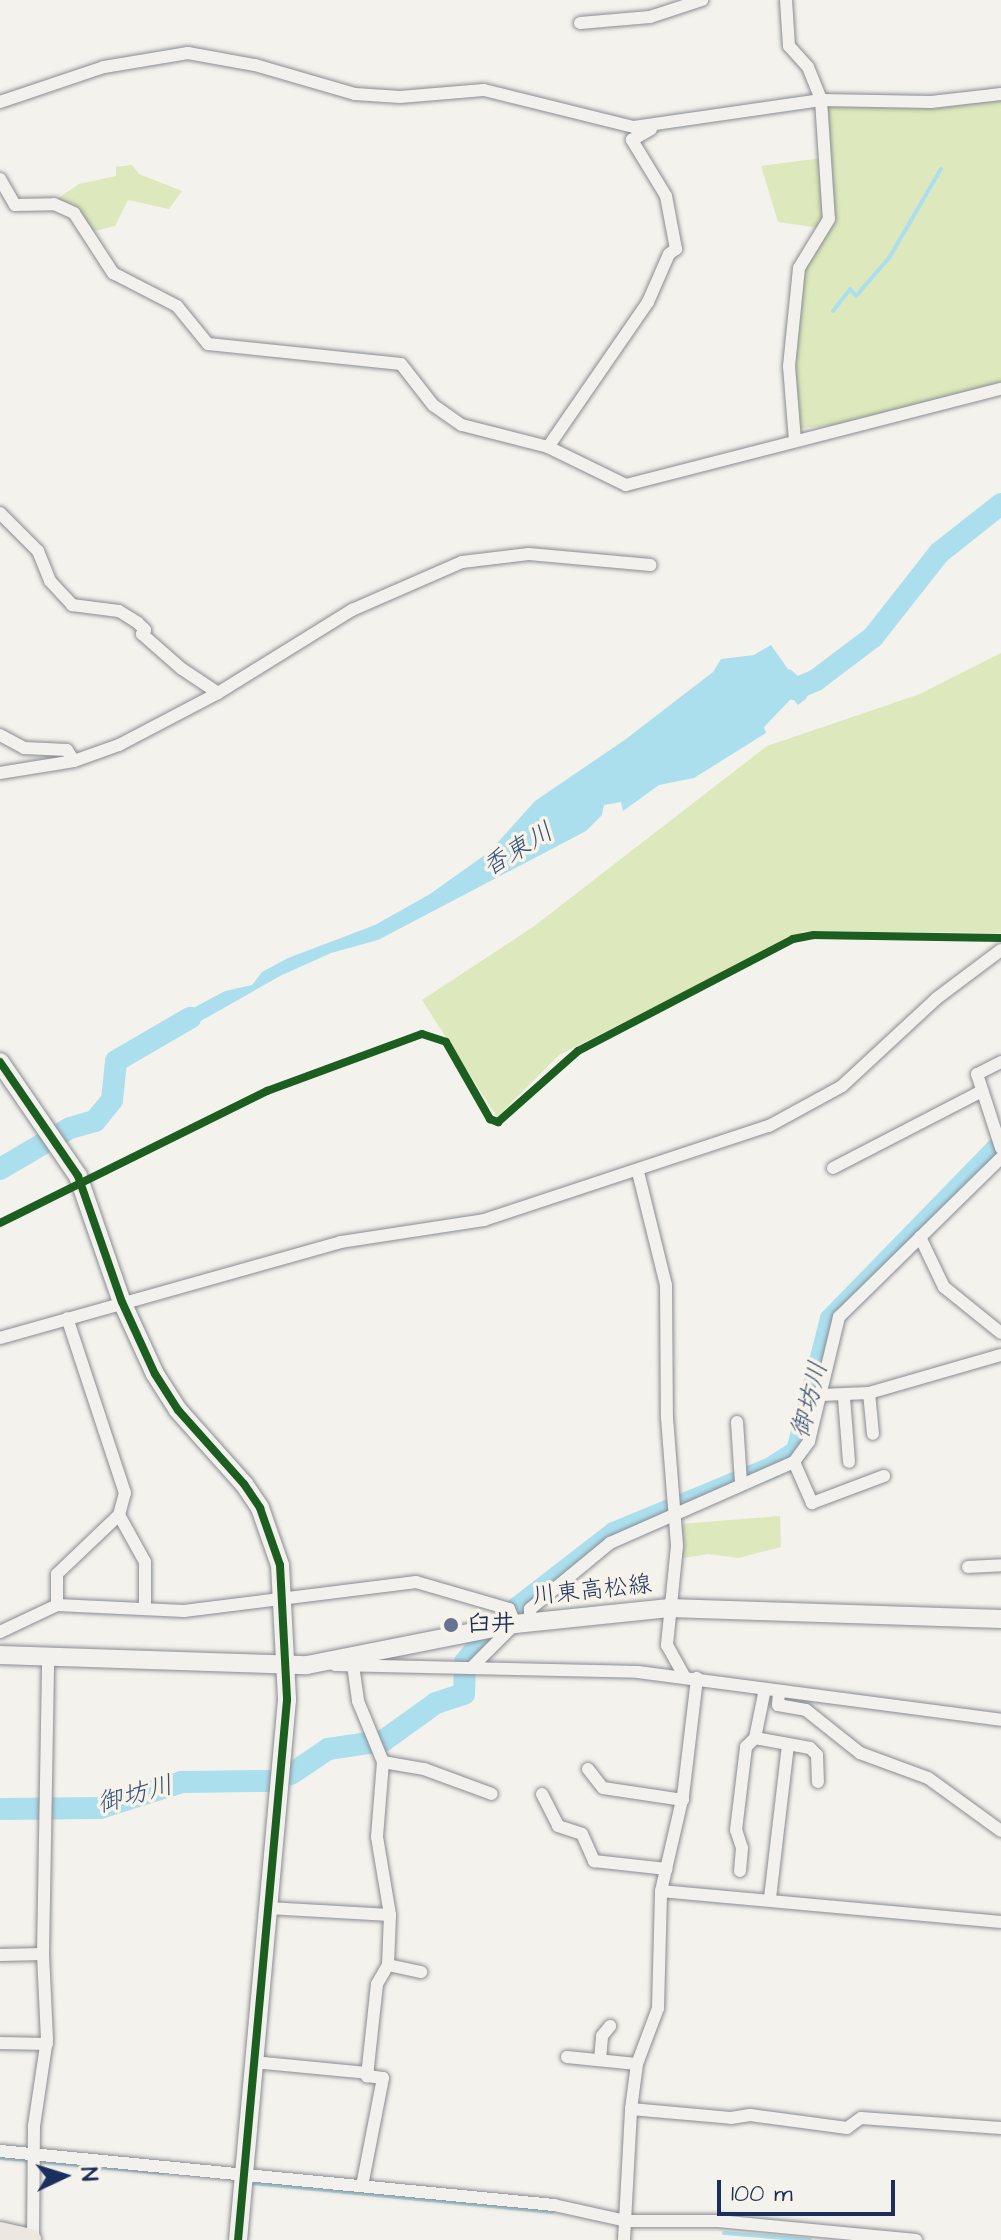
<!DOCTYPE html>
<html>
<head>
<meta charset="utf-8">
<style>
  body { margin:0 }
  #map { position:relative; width:1001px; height:2240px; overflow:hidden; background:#f4f2ec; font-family:"Architects Daughter","Klee One",sans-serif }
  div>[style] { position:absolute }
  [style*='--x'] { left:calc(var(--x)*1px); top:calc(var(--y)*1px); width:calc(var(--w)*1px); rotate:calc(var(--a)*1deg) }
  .green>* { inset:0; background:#dde8bc }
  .water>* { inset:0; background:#acdfee }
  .stream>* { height:4px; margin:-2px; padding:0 2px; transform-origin:2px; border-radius:2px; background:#acdfee }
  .river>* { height:22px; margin:-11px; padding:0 11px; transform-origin:11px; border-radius:11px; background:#acdfee }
  .roads { filter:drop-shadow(0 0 2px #898c92) drop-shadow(0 0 2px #898c92) }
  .street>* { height:12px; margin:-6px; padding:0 6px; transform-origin:6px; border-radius:6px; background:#f2f1ed }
  .secondary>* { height:18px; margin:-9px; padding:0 9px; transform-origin:9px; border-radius:9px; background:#f2f1ed }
  .highway>* { height:22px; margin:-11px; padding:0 11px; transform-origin:11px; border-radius:11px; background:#ece8df }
  .cycleway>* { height:8px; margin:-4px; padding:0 4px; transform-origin:4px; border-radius:4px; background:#1b5e20 }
  .dots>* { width:22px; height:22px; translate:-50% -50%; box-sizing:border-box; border:4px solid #f7f3e8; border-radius:50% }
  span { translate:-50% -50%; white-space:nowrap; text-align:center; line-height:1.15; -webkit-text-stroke:7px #f7f3e8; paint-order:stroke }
  .street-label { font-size:24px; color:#1b2f5e }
  .poi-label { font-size:24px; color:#1b2f5e; font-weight:700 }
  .left { translate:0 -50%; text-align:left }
  .water-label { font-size:26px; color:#32517b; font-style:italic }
  .north { position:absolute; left:24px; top:2136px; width:80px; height:80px; -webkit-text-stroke:6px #f7f3e8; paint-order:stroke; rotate:86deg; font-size:22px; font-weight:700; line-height:32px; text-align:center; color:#1b2f5e }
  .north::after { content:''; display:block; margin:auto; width:28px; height:36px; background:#1b2f5e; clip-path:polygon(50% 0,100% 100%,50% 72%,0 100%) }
  .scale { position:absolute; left:717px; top:2180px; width:178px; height:36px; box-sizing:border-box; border:4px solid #1b2f5e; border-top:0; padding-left:10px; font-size:24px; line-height:28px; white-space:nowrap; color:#1b2f5e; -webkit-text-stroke:6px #f7f3e8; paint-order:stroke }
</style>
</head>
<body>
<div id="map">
  <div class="green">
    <div style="clip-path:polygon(1001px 99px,1001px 385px,839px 425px,791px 429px,801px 271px,833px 221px,825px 105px)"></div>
    <div style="clip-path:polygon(822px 158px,826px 217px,820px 228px,778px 222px,761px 166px)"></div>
    <div style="clip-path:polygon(132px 165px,139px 174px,182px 191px,169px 209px,128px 200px,115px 226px,91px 232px,57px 199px,79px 184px,116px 176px,116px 167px)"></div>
    <div style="clip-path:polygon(1001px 653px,1001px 933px,804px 931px,559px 1055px,497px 1117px,422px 1000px,533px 927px,767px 746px,920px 694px)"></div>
    <div style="clip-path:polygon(780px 1516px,781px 1547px,738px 1558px,708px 1554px,678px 1559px,680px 1524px)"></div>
  </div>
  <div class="water">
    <div style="clip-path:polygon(771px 645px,797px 682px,811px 682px,806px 699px,798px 705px,792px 698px,764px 727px,766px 733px,694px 778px,659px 785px,623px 811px,621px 802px,604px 805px,602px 815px,586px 831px,378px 940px,331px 953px,280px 976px,185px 1030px,168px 1036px,156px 1028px,225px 991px,252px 985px,262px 972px,288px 958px,375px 925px,430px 894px,489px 852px,535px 801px,626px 739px,713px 672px,721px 659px,754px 655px)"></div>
  </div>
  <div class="stream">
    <div style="--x:833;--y:311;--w:28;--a:-52"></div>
    <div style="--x:850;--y:289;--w:9;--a:49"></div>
    <div style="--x:856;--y:296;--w:50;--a:-49"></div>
    <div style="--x:889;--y:258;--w:103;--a:-59.7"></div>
    <div style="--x:0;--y:2158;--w:29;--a:4"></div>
    <div style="--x:45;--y:2162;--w:118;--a:5.4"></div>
    <div style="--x:252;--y:2183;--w:302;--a:5.5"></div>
    <div style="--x:724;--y:2233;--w:86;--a:4.7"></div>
  </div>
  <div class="river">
    <div style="--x:786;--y:680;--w:13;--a:45"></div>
    <div style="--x:795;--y:689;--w:23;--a:-23"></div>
    <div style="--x:816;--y:680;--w:71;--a:-37"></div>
    <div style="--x:873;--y:637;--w:107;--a:-51.8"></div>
    <div style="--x:939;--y:553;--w:79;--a:-38.3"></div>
    <div style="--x:0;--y:1169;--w:81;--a:-30.4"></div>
    <div style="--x:70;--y:1128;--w:26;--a:-16"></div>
    <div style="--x:95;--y:1121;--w:27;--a:-51"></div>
    <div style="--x:112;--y:1100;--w:39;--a:-84"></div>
    <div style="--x:116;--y:1061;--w:86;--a:-30.2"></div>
    <div style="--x:517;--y:1608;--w:123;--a:-37.7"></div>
    <div style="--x:614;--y:1533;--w:170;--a:-22.5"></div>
    <div style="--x:771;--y:1468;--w:31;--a:-33"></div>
    <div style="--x:797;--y:1451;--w:136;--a:-75.6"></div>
    <div style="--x:831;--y:1319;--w:244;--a:-45.8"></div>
    <div style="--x:465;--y:1662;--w:23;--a:-50"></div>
    <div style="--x:291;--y:1774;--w:45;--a:-34"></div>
    <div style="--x:328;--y:1749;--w:56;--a:-8.3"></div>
    <div style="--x:383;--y:1741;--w:65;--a:-35.6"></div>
    <div style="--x:436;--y:1703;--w:29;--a:-18"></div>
    <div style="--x:464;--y:1694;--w:23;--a:-88"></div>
    <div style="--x:0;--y:1809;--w:100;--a:-0.6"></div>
    <div style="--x:100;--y:1808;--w:86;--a:-17.6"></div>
    <div style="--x:182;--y:1782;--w:87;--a:-0.7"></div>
  </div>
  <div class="roads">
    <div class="street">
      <div style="--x:786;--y:0;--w:46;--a:86.3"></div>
      <div style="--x:789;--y:46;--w:28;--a:48"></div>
      <div style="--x:808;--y:67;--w:35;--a:68"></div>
      <div style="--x:821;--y:100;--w:119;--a:86.2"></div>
      <div style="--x:829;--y:219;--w:57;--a:121.5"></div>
      <div style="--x:799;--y:268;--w:99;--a:95.8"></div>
      <div style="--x:789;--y:366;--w:75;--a:85.4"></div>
      <div style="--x:580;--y:23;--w:70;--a:-4.9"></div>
      <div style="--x:650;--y:17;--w:55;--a:-18.1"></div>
      <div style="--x:0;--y:102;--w:110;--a:-18.6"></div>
      <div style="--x:104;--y:67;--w:85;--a:-9.5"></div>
      <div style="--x:188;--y:53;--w:68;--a:10.2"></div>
      <div style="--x:255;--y:65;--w:104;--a:16.2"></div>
      <div style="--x:355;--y:94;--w:45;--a:3.8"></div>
      <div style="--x:400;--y:97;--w:84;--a:-4.8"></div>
      <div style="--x:484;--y:90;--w:154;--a:13.9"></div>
      <div style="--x:634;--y:127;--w:189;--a:-8.2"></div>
      <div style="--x:821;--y:100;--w:110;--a:1"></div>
      <div style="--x:931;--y:102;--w:70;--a:-6.5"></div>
      <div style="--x:0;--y:179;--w:30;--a:60"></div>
      <div style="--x:15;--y:205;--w:39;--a:-1"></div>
      <div style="--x:54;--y:204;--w:22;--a:24"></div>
      <div style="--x:74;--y:213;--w:72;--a:57"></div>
      <div style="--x:113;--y:273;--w:72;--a:27.3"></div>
      <div style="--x:177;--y:306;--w:49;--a:50.8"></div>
      <div style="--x:208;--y:344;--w:194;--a:5.9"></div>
      <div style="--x:401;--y:364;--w:52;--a:52"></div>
      <div style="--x:433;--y:405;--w:35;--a:35"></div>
      <div style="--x:462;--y:425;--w:89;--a:14.3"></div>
      <div style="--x:548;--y:447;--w:87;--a:26"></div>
      <div style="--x:626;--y:485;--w:387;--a:-14.4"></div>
      <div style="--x:548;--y:447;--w:176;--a:-55.4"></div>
      <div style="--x:648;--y:302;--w:52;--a:-66.4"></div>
      <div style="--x:669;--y:254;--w:9;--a:-36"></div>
      <div style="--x:676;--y:249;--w:54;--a:-100.7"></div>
      <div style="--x:666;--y:196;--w:66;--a:-121.3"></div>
      <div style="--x:632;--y:140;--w:22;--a:-30"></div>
      <div style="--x:0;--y:513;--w:54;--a:45"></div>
      <div style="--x:38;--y:551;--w:32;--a:68"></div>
      <div style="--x:50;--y:581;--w:33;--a:47"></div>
      <div style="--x:72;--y:605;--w:47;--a:7.3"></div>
      <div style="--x:119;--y:611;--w:22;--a:32"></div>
      <div style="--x:138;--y:623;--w:10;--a:45"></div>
      <div style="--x:145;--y:630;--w:5;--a:127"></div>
      <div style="--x:142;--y:634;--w:53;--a:41.2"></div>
      <div style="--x:182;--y:669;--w:43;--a:33.7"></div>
      <div style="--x:0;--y:735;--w:27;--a:28"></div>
      <div style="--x:24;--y:748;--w:43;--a:2.7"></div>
      <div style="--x:67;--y:750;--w:13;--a:58"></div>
      <div style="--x:0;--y:773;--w:75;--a:-9.2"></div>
      <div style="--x:74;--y:761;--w:48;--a:-19.6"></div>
      <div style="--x:119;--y:745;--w:112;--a:-27.7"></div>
      <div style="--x:218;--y:693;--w:158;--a:-31.8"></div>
      <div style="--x:352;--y:610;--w:120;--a:-23.6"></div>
      <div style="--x:462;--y:562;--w:67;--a:-6.8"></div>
      <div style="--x:529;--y:554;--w:122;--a:5.2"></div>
      <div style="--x:1001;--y:1062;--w:27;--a:153"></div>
      <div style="--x:977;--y:1074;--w:78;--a:72"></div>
      <div style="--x:833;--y:1168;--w:168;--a:-27.3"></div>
      <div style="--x:638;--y:1172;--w:116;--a:76.1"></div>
      <div style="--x:666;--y:1285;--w:133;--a:89.6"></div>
      <div style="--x:667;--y:1418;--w:128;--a:85.5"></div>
      <div style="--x:677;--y:1546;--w:100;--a:95.8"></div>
      <div style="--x:667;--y:1645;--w:37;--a:61"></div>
      <div style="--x:920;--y:1237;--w:55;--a:64.4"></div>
      <div style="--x:944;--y:1287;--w:73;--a:38.9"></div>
      <div style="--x:0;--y:1338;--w:354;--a:-15.7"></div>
      <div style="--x:341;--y:1242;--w:145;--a:-8.7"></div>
      <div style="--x:484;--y:1220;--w:300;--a:-18.3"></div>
      <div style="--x:769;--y:1126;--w:83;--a:-28.7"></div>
      <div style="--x:842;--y:1086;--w:129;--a:-42.8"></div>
      <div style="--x:937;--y:998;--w:80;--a:-36.9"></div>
      <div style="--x:869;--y:1393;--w:41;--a:84.4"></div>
      <div style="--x:821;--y:1395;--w:48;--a:-2.4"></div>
      <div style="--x:869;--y:1393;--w:137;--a:-16.1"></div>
      <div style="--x:844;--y:1398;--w:64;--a:85.5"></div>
      <div style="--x:737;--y:1422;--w:60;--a:86.2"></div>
      <div style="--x:794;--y:1462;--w:45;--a:66.3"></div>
      <div style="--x:812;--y:1503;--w:77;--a:-20.6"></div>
      <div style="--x:119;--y:1515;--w:54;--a:61"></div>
      <div style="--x:145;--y:1562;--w:46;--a:90"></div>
      <div style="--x:968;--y:1567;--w:33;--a:-3"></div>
      <div style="--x:57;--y:1605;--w:31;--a:-90"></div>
      <div style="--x:57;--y:1574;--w:86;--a:-43.6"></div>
      <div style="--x:119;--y:1515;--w:23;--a:-75"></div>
      <div style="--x:125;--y:1493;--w:184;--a:-108.3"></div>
      <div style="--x:530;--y:1622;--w:13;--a:-90"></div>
      <div style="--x:530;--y:1609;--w:104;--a:-39.5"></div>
      <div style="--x:610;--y:1543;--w:201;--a:-23.8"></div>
      <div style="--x:794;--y:1462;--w:26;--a:-54"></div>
      <div style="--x:809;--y:1441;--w:128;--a:-76.4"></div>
      <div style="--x:839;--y:1317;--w:227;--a:-44.5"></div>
      <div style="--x:0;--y:1632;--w:63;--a:-25.3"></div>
      <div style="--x:57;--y:1605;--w:127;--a:2.7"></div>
      <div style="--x:184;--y:1611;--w:234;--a:-7.1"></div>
      <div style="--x:416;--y:1582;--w:97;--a:16.2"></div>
      <div style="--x:509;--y:1609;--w:16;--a:68"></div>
      <div style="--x:515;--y:1624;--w:61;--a:135"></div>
      <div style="--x:335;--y:1665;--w:303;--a:1.3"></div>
      <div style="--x:638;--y:1672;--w:366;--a:7.5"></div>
      <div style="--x:353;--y:1665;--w:36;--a:82"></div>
      <div style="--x:358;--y:1701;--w:66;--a:67.7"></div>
      <div style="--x:383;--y:1762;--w:75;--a:94.6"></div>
      <div style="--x:377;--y:1837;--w:79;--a:80.5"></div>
      <div style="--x:390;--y:1915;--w:50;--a:92.3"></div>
      <div style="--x:388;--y:1965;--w:22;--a:120"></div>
      <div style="--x:377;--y:1984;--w:93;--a:96.2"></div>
      <div style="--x:367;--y:2076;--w:16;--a:7"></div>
      <div style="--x:383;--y:2078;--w:110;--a:101"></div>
      <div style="--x:779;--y:1691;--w:14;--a:94"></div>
      <div style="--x:778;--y:1705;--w:28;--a:10"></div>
      <div style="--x:806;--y:1710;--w:69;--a:38.5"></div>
      <div style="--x:860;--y:1753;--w:72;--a:20.2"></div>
      <div style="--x:928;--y:1778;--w:90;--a:36"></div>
      <div style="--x:755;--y:1738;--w:56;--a:10.3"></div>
      <div style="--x:810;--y:1748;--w:10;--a:45"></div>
      <div style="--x:817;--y:1755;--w:27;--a:88"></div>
      <div style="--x:383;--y:1762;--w:42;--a:9.7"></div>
      <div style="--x:424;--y:1769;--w:72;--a:20.2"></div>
      <div style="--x:588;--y:1769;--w:24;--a:52"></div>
      <div style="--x:603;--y:1788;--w:81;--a:8.5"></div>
      <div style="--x:542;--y:1794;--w:36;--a:63"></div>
      <div style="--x:558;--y:1826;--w:25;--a:18"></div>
      <div style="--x:582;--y:1834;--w:30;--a:66"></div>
      <div style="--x:594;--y:1861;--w:73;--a:6.3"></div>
      <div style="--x:740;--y:1871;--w:23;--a:-85"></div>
      <div style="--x:742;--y:1848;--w:19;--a:-108"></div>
      <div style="--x:736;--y:1830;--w:84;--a:-83.1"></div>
      <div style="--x:746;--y:1747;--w:13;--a:-45"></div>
      <div style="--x:755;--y:1738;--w:50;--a:-78.5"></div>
      <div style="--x:661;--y:1891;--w:341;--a:5.2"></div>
      <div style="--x:770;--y:1898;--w:154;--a:-83.3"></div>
      <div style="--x:268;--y:1908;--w:122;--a:3.3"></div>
      <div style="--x:0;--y:1955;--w:43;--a:-1.3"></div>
      <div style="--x:388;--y:1965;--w:34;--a:12"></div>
      <div style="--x:0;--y:2043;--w:47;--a:1.2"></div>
      <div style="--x:567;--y:2057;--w:70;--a:5.7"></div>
      <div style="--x:600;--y:2060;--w:24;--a:-85"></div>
      <div style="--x:602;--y:2036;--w:13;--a:-51"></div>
      <div style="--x:254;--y:2062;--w:115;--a:5.5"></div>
      <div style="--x:631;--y:2109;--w:100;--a:5.1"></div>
      <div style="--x:731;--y:2118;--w:19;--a:-9"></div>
      <div style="--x:750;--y:2115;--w:98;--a:7.6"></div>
      <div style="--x:847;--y:2128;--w:17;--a:-36"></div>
      <div style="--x:861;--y:2118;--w:140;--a:4.1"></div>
      <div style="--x:0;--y:2151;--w:557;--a:5.57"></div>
      <div style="--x:554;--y:2205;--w:74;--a:12.5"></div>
      <div style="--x:626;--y:2221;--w:92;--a:0"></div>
      <div style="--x:718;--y:2221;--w:199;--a:5.5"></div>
      <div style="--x:33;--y:2240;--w:114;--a:-89.5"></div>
      <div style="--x:34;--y:2126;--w:88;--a:-81.5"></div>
      <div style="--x:47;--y:2039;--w:85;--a:-92.7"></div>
      <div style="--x:43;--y:1954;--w:296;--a:-89"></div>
      <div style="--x:624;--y:2240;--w:131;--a:-86.9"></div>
      <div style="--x:631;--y:2109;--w:45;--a:-82.4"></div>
      <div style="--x:637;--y:2064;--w:60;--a:-69.4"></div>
      <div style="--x:658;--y:2008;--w:117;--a:-88.5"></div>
      <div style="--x:661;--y:1891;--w:98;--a:-77"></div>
      <div style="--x:683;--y:1796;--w:119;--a:-83.2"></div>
    </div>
    <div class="secondary">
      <div style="--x:0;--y:1062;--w:138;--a:55.6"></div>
      <div style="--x:78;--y:1176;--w:133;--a:70.8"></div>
      <div style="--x:122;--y:1302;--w:79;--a:65.4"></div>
      <div style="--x:155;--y:1374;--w:43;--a:57.4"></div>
      <div style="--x:178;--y:1410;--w:99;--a:48.3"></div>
      <div style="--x:244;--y:1484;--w:29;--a:56"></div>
      <div style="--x:260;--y:1508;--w:60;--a:70.7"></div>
      <div style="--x:280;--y:1565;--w:135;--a:87"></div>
      <div style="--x:287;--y:1700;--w:542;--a:95.18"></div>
      <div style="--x:0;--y:1655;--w:307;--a:1.9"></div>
      <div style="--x:307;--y:1665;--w:212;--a:-11.2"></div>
      <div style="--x:515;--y:1624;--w:155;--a:-5.9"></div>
      <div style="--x:669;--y:1608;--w:332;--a:1.9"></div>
    </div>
    <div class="highway">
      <div style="--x:0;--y:2233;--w:31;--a:13"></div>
    </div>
  </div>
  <div class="cycleway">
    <div style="--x:0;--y:1062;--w:138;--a:55.6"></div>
    <div style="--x:78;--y:1176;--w:133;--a:70.8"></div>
    <div style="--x:122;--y:1302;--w:79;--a:65.4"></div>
    <div style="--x:155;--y:1374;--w:43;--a:57.4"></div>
    <div style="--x:178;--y:1410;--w:99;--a:48.3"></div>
    <div style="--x:244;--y:1484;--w:29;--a:56"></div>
    <div style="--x:260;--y:1508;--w:60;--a:70.7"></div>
    <div style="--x:280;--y:1565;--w:135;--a:87"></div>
    <div style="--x:287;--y:1700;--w:542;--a:95.18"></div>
    <div style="--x:0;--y:1223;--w:298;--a:-26.3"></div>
    <div style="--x:267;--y:1091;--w:165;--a:-20.2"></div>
    <div style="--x:422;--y:1034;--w:25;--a:18"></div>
    <div style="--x:446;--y:1042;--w:89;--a:60.3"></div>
    <div style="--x:490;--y:1119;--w:9;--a:21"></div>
    <div style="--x:498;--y:1122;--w:107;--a:-41.6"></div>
    <div style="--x:578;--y:1051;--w:242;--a:-27.5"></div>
    <div style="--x:793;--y:939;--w:21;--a:-11"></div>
    <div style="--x:814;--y:935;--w:187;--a:0.9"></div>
  </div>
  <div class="dots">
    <div style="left:451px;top:1625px;background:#677390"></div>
  </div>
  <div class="street-label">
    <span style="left:592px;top:1591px;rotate:-6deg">川東高松線</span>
  </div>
  <div class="poi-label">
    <span class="left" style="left:467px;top:1625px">臼井</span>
  </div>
  <div class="water-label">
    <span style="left:518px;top:850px;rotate:-31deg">香東川</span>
    <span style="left:810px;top:1400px;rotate:-75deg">御坊川</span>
    <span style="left:135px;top:1795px;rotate:-15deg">御坊川</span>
  </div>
  <div class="north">N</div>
  <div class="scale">100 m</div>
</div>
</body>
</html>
